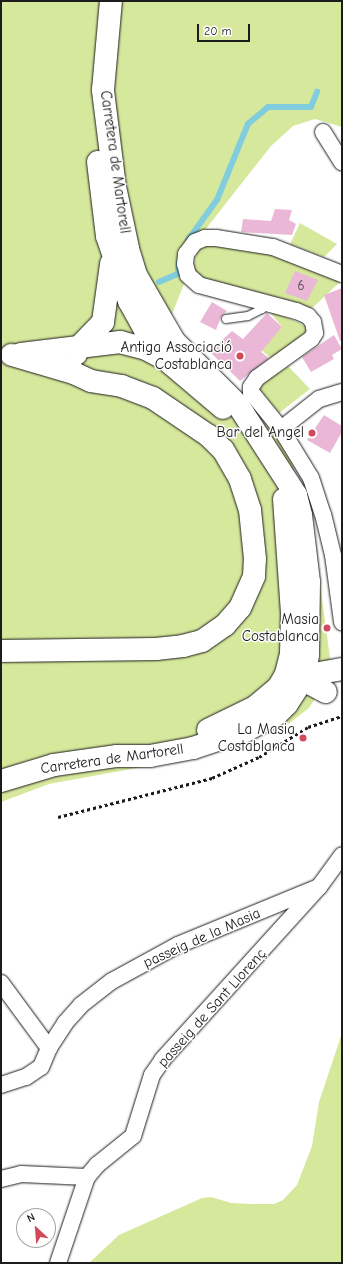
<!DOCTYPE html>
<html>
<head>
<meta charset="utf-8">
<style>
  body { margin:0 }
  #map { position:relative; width:343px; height:1264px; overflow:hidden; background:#fff; font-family:"Comic Neue",sans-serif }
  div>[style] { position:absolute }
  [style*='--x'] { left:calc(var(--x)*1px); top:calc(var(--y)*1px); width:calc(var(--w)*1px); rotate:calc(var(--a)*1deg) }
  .green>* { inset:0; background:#d6e89c }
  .stream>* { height:5.5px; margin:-2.75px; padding:0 2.75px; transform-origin:2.75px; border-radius:2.75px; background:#80cdde }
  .building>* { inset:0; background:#eab8d6 }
  .path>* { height:2.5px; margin-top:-1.25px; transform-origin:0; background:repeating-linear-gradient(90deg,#1c1c1c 0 3px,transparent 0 6px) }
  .roads { filter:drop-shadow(0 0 1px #1c1c1c) drop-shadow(0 0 1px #1c1c1c) }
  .service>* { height:8px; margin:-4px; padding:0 4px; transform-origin:4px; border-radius:4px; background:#fff }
  .minor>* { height:16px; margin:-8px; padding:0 8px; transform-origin:8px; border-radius:8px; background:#fff }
  .secondary>* { height:22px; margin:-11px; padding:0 11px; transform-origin:11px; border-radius:11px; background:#fff }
  .dots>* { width:11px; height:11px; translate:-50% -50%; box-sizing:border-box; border:2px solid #fff; border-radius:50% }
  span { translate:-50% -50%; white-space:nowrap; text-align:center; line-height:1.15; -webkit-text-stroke:3px #fff; paint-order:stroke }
  .number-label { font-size:13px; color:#50434a }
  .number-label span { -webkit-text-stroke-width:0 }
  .street-label { font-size:15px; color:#1c1c1c }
  .poi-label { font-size:15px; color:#1c1c1c }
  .right { translate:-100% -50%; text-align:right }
  .frame { position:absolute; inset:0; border:2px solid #1c1c1c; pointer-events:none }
  .north { position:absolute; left:16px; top:1208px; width:40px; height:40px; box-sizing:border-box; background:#fff; border:1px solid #a4a4a4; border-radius:50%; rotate:334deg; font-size:11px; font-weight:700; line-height:16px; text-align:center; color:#1c1c1c }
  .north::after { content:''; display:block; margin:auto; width:14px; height:18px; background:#d1495b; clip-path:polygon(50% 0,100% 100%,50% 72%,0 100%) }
  .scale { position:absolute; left:197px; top:24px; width:53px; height:18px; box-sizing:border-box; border:2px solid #1c1c1c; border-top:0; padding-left:5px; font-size:12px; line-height:14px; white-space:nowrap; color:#1c1c1c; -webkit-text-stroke:3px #fff; paint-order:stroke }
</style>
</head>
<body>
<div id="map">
  <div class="green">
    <div style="clip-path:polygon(1px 1px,342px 1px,342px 127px,315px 119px,293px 126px,271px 146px,205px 230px,169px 322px,201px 365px,284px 443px,289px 453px,313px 534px,332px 672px,309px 708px,283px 728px,159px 764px,49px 784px,1px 802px)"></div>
    <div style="clip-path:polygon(300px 223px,337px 244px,324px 257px,290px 244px)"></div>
    <div style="clip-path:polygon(215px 241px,277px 253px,341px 281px,309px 311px,202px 280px,194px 269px,195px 259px,201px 244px)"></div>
    <div style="clip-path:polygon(269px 311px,300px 323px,307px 328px,303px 337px,272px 359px,260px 349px,282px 327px)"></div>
    <div style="clip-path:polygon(288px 366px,310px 389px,279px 413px,258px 387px)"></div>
    <div style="clip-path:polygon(342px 1033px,342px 1263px,89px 1263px,119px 1235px,202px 1198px,211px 1197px,231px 1203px,253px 1204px,274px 1204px,283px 1200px,297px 1185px,312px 1146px,319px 1102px)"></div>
  </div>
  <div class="stream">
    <div style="--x:188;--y:240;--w:49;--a:-54.1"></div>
    <div style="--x:217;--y:200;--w:82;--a:-67.8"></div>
    <div style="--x:248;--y:124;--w:26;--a:-40"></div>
    <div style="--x:268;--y:107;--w:43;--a:0"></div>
    <div style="--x:311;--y:107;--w:16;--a:-68"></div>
    <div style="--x:159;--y:282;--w:21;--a:-23"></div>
    <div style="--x:178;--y:274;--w:11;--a:-85"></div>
  </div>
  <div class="building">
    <div style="clip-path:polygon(275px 209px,292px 210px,289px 220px,296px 224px,292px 235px,241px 232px,243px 219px,271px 221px)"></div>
    <div style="clip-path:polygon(295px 271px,318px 280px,307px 301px,285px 293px)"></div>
    <div style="clip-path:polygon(342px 288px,342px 341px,340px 341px,324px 295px)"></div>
    <div style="clip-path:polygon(212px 302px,227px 311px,221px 317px,216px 330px,200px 322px)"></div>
    <div style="clip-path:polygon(267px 313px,282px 327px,261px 352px,269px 358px,240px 381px,210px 352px,232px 331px,243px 339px)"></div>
    <div style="clip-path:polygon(334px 335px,342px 349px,332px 355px,334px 359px,311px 372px,302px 357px)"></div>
    <div style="clip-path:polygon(324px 415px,342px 426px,342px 432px,330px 453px,307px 440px)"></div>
  </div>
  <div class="path">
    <div style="--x:58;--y:817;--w:159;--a:-14.2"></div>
    <div style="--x:212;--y:778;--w:51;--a:-24.1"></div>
    <div style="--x:259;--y:757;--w:57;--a:-31.5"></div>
    <div style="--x:308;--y:727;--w:36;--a:-18"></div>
  </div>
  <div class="roads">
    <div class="service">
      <div style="--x:226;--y:319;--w:22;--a:-8"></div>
      <div style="--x:248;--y:316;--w:16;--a:-27"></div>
      <div style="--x:262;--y:309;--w:8;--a:-60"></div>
    </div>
    <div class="minor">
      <div style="--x:323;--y:132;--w:36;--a:58"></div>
      <div style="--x:342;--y:392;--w:24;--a:163"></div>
      <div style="--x:319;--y:399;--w:48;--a:141.7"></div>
      <div style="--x:281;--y:429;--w:57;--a:58.5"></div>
      <div style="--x:311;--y:478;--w:38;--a:72"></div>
      <div style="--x:323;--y:514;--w:42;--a:76.3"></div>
      <div style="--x:333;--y:555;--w:68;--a:82.3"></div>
      <div style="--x:281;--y:429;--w:48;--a:-129"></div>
      <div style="--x:251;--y:392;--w:5;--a:-90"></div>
      <div style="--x:251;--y:387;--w:11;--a:-56"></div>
      <div style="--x:257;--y:378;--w:67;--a:-35.8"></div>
      <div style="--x:311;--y:339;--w:7;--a:-56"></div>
      <div style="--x:315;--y:333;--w:11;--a:-100"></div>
      <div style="--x:313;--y:322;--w:8;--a:-130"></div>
      <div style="--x:308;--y:316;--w:13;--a:-157"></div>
      <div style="--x:296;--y:311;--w:100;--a:-165"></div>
      <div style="--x:199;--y:285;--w:15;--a:-138"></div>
      <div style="--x:188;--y:275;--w:11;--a:-105"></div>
      <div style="--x:185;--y:264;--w:10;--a:-84"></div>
      <div style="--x:186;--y:254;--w:15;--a:-53"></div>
      <div style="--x:195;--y:242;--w:11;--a:-22"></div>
      <div style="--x:205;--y:238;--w:11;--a:0"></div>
      <div style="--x:216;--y:238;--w:58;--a:9"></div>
      <div style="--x:273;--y:247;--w:74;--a:21.4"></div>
      <div style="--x:1;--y:983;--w:81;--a:53.6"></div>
      <div style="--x:1;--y:1085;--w:26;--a:-18"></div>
      <div style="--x:26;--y:1077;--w:18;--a:-34"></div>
      <div style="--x:41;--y:1067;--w:21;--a:-67"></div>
      <div style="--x:49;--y:1048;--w:30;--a:-57"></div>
      <div style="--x:65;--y:1023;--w:24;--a:-48"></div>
      <div style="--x:81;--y:1005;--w:39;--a:-38"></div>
      <div style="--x:112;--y:981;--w:75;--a:-28.6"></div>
      <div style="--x:178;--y:945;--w:152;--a:-22.4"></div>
      <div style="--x:319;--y:887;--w:39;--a:-54"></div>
      <div style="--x:1;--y:1179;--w:21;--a:-14"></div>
      <div style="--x:21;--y:1174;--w:66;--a:2.6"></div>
      <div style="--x:58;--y:1263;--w:91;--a:-71.4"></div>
      <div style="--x:87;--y:1177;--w:16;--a:-50"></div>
      <div style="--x:97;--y:1165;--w:46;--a:-38.9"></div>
      <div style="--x:133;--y:1136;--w:64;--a:-72.7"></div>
      <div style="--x:152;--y:1075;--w:19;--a:-55"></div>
      <div style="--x:163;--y:1059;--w:232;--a:-47.8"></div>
    </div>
    <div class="secondary">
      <div style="--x:98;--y:162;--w:75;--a:83.1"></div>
      <div style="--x:107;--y:236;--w:69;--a:71.3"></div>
      <div style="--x:129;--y:301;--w:33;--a:61"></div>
      <div style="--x:145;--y:330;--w:43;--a:52.6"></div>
      <div style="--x:171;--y:364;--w:68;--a:40.2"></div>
      <div style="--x:21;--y:354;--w:100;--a:-6.9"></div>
      <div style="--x:120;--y:342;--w:27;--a:15"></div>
      <div style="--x:146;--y:349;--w:21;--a:28"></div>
      <div style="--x:76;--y:354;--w:6;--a:-72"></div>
      <div style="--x:78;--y:348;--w:36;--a:-46"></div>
      <div style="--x:103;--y:322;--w:59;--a:-82.1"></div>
      <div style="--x:1;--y:651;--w:155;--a:-0.7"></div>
      <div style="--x:156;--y:649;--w:27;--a:-6"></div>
      <div style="--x:183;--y:646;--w:20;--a:-15"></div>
      <div style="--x:202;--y:641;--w:28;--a:-35"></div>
      <div style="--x:225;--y:625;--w:23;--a:-49"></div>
      <div style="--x:240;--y:608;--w:35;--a:-66"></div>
      <div style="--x:254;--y:576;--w:17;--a:-87"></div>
      <div style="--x:255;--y:559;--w:49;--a:-95.8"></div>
      <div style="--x:250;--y:510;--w:33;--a:-108"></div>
      <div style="--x:240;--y:479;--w:34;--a:-120"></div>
      <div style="--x:223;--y:450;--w:20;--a:-135"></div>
      <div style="--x:209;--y:436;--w:68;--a:-145.8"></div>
      <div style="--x:153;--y:398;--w:33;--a:-159"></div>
      <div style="--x:122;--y:386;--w:31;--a:-171"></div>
      <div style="--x:91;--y:381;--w:19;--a:-155"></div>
      <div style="--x:74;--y:373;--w:65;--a:-163.8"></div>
      <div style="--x:299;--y:663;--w:22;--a:63"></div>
      <div style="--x:309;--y:683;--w:19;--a:28"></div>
      <div style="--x:294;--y:683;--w:22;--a:-24"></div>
      <div style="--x:314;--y:674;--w:28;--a:-10"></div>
      <div style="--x:208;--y:730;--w:52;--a:-26.1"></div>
      <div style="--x:255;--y:707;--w:30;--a:-40"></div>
      <div style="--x:278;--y:688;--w:16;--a:-60"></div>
      <div style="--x:286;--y:674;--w:21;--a:-76"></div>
      <div style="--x:291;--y:654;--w:41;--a:-88.6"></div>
      <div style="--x:292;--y:613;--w:114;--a:-94"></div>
      <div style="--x:1;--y:781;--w:55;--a:-16.8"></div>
      <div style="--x:54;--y:765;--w:64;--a:-8.1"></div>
      <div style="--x:117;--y:756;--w:33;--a:0"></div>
      <div style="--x:150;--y:756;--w:44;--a:-10.5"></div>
      <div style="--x:193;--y:748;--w:55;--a:-18.1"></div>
      <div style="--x:245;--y:731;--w:36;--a:-28"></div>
      <div style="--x:277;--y:714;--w:14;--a:-45"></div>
      <div style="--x:287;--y:704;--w:33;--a:-57"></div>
      <div style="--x:305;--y:676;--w:22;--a:-82"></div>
      <div style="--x:308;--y:654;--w:72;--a:-89.2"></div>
      <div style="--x:309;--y:582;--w:67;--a:-96.8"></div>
      <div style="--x:301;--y:515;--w:21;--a:-104"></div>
      <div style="--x:296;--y:495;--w:107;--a:-122.8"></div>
      <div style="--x:238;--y:405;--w:91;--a:-135"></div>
      <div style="--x:174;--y:341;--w:76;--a:-119.9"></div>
      <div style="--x:136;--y:275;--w:28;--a:-107"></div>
      <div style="--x:128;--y:248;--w:62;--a:-102"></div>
      <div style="--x:115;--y:187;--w:98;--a:-97.1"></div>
      <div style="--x:103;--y:90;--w:89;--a:-84.9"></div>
    </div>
  </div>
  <div class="dots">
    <div style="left:240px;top:356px;background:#d1495b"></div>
    <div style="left:312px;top:433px;background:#d1495b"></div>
    <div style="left:327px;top:628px;background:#d1495b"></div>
    <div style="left:303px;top:738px;background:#d1495b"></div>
  </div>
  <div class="number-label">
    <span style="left:301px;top:286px">6</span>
  </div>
  <div class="street-label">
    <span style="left:115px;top:162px;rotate:82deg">Carretera de Martorell</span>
    <span style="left:112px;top:759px;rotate:-8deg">Carretera de Martorell</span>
    <span style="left:202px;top:938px;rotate:-24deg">passeig de la Masia</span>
    <span style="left:212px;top:1008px;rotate:-48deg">passeig de Sant Llorenç</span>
  </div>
  <div class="poi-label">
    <span class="right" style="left:232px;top:356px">Antiga Associació<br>Costablanca</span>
    <span class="right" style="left:304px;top:433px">Bar del Angel</span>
    <span class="right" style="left:319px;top:628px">Masia<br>Costablanca</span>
    <span class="right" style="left:295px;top:738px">La Masia<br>Costablanca</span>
  </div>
  <div class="frame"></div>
  <div class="north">N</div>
  <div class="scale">20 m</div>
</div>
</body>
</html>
